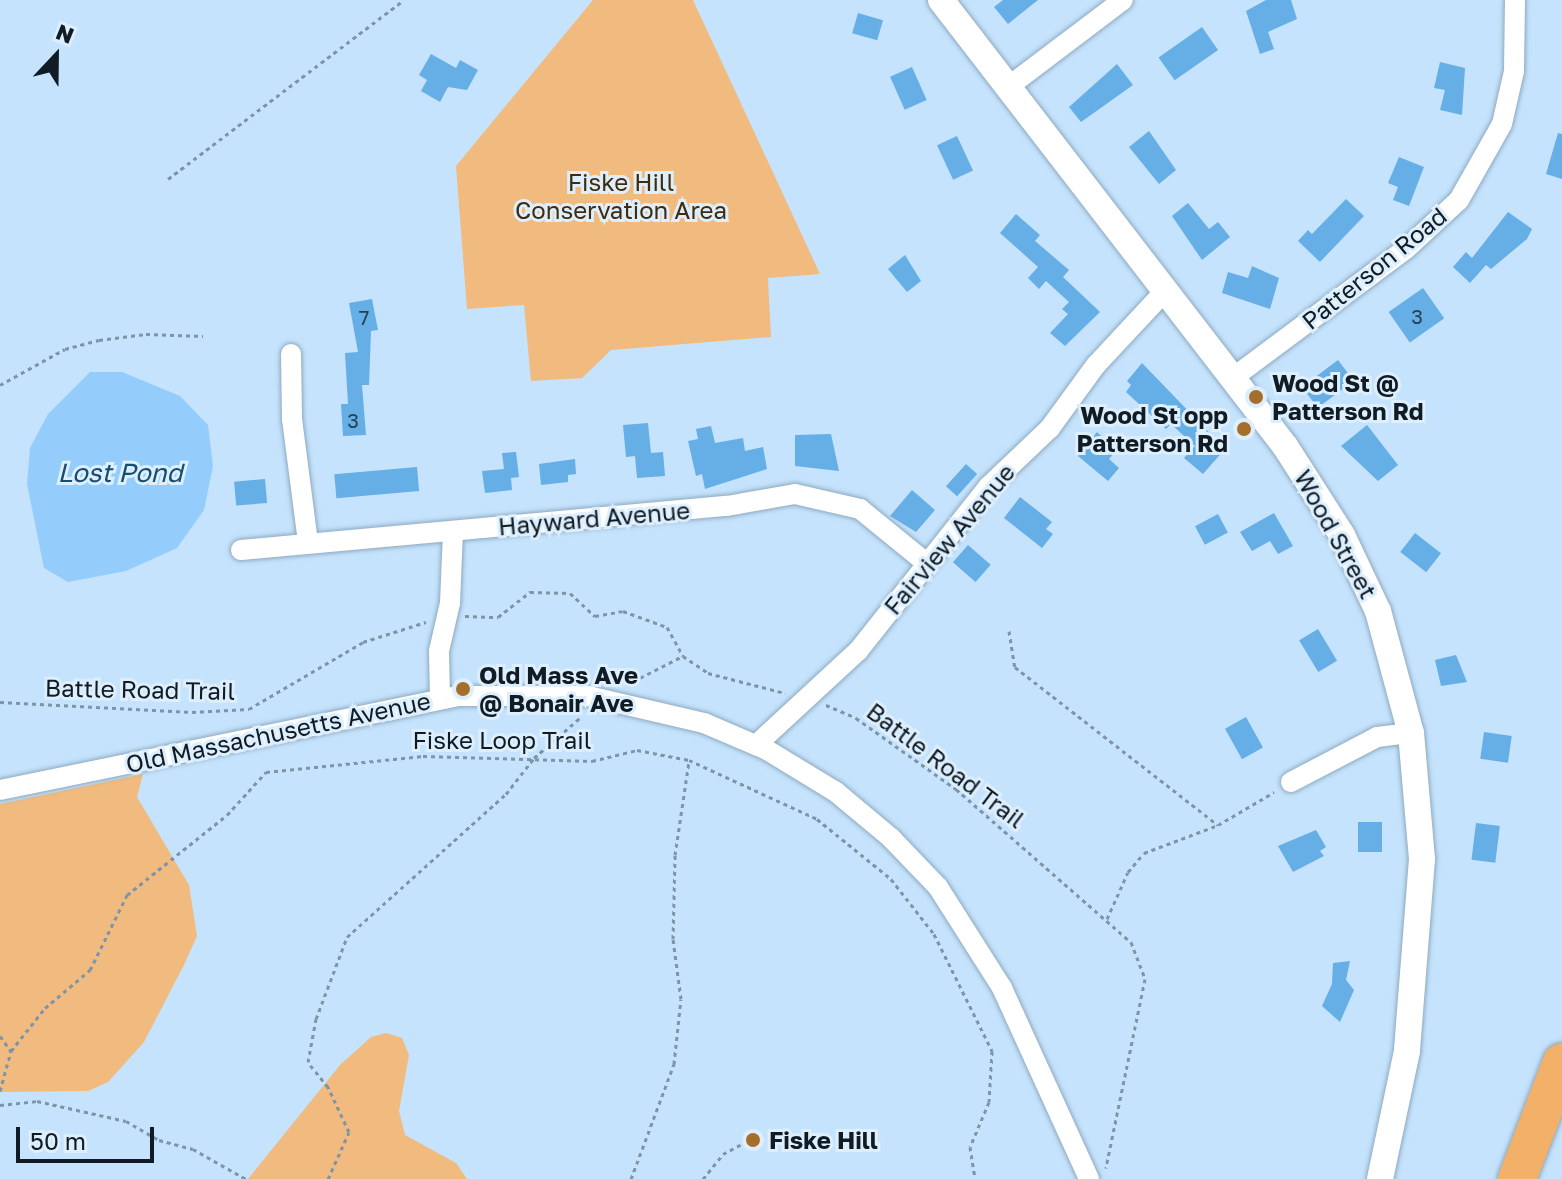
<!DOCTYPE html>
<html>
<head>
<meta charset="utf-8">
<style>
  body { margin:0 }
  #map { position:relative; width:1562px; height:1179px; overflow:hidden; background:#c5e3fc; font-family:"Golos Text",sans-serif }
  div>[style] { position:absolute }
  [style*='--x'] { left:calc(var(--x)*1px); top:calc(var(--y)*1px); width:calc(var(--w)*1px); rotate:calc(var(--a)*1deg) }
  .green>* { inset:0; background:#f1ba7e }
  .water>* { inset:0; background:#94cdfb }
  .building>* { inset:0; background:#66aee6; transform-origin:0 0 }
  .path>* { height:3px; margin-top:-1.5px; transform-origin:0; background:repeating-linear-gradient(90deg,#7e94a7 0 4px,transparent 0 8px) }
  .roads { filter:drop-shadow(0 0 2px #8eaac1) drop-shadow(0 0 2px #8eaac1) }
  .minor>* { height:20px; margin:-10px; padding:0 10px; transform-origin:10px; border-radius:10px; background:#fff }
  .tertiary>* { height:26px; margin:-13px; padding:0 13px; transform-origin:13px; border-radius:13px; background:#fff }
  .motorway>* { height:38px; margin:-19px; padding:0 19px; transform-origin:19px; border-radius:19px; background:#f2b068 }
  .dots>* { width:22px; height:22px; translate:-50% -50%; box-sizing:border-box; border:4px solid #ddeefd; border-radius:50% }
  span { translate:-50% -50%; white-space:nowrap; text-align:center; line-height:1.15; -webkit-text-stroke:6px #ddeefd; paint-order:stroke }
  .number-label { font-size:20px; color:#264054 }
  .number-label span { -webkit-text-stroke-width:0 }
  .park-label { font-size:24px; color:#422a0c }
  .street-label { font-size:24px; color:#101b24 }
  .poi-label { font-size:24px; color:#101b24; font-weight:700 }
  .left { translate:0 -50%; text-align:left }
  .right { translate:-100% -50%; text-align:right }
  .water-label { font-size:26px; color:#174d73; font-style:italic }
  .north { position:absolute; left:16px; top:16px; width:80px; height:80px; -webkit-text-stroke:6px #ddeefd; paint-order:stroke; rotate:22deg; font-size:22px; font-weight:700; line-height:32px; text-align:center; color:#101b24 }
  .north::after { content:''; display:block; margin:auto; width:28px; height:36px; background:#101b24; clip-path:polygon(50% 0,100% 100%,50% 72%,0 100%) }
  .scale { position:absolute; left:16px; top:1127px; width:138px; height:36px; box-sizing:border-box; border:4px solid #101b24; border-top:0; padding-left:10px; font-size:24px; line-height:28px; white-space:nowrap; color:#101b24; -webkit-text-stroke:6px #ddeefd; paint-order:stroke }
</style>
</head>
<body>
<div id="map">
  <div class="green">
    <div style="clip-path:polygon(593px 0,693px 0,820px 274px,768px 278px,771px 337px,611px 350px,582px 378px,531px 381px,524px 305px,467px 309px,456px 166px)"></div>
    <div style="clip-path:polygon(143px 774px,137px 797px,189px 885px,197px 936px,184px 965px,144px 1042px,108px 1082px,88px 1091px,0 1092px,0 804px)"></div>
    <div style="clip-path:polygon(386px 1033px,402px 1038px,409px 1055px,399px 1111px,405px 1135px,456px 1163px,467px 1179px,248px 1179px,340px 1065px,371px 1037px)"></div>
  </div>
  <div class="water">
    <div style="clip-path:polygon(90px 372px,122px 372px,180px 396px,208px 425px,213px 466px,204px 510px,177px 548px,126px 571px,68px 582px,44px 568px,27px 484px,30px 448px,48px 414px)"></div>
  </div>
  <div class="building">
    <div style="clip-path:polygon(1003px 0,1038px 0,1008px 24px,994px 7px)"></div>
    <div style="clip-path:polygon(1266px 0,1291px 0,1297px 19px,1268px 32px,1274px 49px,1260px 54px,1246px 11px)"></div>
    <div style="left:858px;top:13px;width:26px;height:21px;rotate:16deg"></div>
    <div style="left:1202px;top:27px;width:28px;height:53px;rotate:55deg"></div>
    <div style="clip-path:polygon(431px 54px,456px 68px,460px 60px,478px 70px,467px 90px,448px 87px,440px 102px,421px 91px,427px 80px,419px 75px)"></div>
    <div style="clip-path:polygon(1440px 62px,1465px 68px,1462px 115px,1440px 110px,1445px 90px,1434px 88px)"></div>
    <div style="clip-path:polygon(1117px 64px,1133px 85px,1081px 122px,1069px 107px)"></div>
    <div style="left:912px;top:67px;width:36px;height:24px;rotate:66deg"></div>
    <div style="clip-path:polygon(1149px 131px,1176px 170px,1159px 184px,1129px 147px)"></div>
    <div style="clip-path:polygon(1558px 133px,1562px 134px,1562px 179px,1546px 174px)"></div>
    <div style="left:957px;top:136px;width:38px;height:22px;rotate:65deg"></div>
    <div style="clip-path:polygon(1399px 157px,1424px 167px,1409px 206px,1393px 200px,1398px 187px,1388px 183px)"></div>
    <div style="clip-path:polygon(1346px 199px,1364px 216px,1320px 262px,1298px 241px,1308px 230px,1312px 234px)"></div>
    <div style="clip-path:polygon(1188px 203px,1209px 229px,1218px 222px,1230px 237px,1202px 260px,1172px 216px)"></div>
    <div style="clip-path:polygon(1508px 212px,1532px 229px,1527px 239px,1491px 269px,1486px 265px,1470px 283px,1453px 267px,1466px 252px,1472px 258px)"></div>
    <div style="clip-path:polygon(1016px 214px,1040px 235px,1035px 241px,1069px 270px,1063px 277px,1100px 312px,1065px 346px,1050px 333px,1068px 314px,1062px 309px,1069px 302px,1046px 281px,1039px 289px,1028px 278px,1038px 267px,1000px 233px)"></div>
    <div style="clip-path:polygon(905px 255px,921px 281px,907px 292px,888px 269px)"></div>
    <div style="clip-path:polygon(1252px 266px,1279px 278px,1270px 309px,1222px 293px,1228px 272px,1248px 278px)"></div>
    <div style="left:1423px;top:288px;width:37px;height:42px;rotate:55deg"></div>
    <div style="clip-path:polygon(372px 299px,378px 330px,371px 331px,369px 385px,362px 385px,366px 435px,343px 436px,341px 404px,348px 404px,345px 353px,358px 352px,349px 303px)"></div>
    <div style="left:1338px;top:360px;width:26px;height:45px;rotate:53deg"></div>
    <div style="clip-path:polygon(1142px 363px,1225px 449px,1203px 474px,1184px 458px,1195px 446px,1171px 424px,1166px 429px,1126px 392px,1131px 385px,1127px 381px)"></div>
    <div style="clip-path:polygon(648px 423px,651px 453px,663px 452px,665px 476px,637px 478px,635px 456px,626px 457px,623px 425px)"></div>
    <div style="clip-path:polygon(1367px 425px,1398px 465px,1378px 481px,1341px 446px)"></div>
    <div style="clip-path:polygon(711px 426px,715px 443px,743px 438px,745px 451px,763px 447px,767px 469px,705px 489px,702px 474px,696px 476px,688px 441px,698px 439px,696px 429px)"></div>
    <div style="clip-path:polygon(1097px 432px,1116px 451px,1109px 459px,1119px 468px,1108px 481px,1078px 456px)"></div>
    <div style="clip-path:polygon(831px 434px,839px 471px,795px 466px,795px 435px)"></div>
    <div style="clip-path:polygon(516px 452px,519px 477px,511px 478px,512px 490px,485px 493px,482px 471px,504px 469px,502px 453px)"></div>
    <div style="clip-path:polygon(575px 459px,576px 474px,568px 475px,568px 482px,541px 485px,539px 464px)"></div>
    <div style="left:966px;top:464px;width:15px;height:30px;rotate:42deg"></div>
    <div style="left:417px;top:467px;width:24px;height:83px;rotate:85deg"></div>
    <div style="left:265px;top:479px;width:24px;height:31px;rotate:85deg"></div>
    <div style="clip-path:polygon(912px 490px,935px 510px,916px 532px,890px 516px)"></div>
    <div style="clip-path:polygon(1020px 497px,1052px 522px,1046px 529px,1053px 534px,1042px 548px,1004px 518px)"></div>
    <div style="clip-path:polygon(1274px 513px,1293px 546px,1278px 554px,1270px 541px,1252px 551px,1240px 532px)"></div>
    <div style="left:1218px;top:514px;width:21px;height:26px;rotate:62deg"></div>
    <div style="left:1415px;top:533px;width:33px;height:24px;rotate:38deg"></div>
    <div style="left:968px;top:545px;width:30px;height:23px;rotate:41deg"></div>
    <div style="left:1318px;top:629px;width:37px;height:22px;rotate:59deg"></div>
    <div style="clip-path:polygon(1456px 655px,1467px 682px,1441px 686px,1435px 660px)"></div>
    <div style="left:1246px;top:717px;width:35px;height:24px;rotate:61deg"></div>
    <div style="left:1484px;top:732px;width:28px;height:27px;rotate:8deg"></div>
    <div style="left:1358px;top:822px;width:24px;height:30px"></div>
    <div style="left:1476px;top:823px;width:24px;height:37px;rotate:7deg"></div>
    <div style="clip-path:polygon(1316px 830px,1326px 847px,1320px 851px,1324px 856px,1293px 872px,1278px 846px)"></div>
    <div style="clip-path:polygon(1350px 961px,1346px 980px,1354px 990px,1340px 1022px,1322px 1006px,1332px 984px,1333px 963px)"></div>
  </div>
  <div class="path">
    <div style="--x:168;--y:179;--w:296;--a:-37.2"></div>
    <div style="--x:0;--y:385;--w:74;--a:-29"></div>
    <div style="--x:65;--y:349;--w:35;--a:-15"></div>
    <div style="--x:99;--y:340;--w:47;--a:-7.3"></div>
    <div style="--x:146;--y:334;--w:57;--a:2"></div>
    <div style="--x:465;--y:616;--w:33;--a:2"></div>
    <div style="--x:498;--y:617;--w:41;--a:-38"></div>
    <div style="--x:530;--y:592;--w:40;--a:1.4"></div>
    <div style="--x:570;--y:593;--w:34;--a:43"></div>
    <div style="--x:595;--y:616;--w:28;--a:-10"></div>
    <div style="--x:623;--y:611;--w:47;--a:20"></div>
    <div style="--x:667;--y:627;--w:33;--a:61"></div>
    <div style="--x:683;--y:656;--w:30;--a:34"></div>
    <div style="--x:708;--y:673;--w:80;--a:14.6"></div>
    <div style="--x:1009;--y:631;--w:36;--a:81"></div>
    <div style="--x:1015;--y:667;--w:257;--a:37.9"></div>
    <div style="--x:626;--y:685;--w:64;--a:-27"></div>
    <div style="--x:0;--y:702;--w:192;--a:3"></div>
    <div style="--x:192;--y:712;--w:57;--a:-3"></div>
    <div style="--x:249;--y:709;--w:132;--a:-30.4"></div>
    <div style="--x:363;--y:642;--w:66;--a:-17.6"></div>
    <div style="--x:826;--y:705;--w:33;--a:23"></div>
    <div style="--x:856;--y:718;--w:123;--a:35.4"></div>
    <div style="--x:956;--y:789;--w:232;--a:41.2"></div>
    <div style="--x:1131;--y:942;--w:40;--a:69"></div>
    <div style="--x:1145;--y:979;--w:193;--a:101.7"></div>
    <div style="--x:1107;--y:919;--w:51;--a:-65.9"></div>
    <div style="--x:1128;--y:872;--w:25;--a:-50"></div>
    <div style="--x:1144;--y:853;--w:79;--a:-20.7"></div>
    <div style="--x:1218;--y:825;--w:65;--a:-30.5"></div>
    <div style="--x:0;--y:1036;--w:19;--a:54"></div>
    <div style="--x:0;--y:1091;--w:41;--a:-74.6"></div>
    <div style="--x:11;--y:1051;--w:55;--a:-51.7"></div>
    <div style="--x:45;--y:1008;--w:59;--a:-40.2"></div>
    <div style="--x:90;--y:970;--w:84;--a:-63.7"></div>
    <div style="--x:127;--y:895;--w:128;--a:-38.7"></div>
    <div style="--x:227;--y:815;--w:58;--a:-47.8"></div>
    <div style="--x:266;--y:772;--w:158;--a:-5.8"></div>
    <div style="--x:423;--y:756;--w:169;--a:1.7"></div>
    <div style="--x:592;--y:761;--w:46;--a:-13.7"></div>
    <div style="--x:637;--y:750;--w:53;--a:10.9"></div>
    <div style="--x:689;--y:760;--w:141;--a:24.7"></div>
    <div style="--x:817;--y:819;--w:95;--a:39"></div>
    <div style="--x:891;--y:879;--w:70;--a:52"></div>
    <div style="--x:934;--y:934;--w:131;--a:63.6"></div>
    <div style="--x:992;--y:1051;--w:51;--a:93.4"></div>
    <div style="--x:989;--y:1102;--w:49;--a:112.9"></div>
    <div style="--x:970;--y:1147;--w:32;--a:81"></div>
    <div style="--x:0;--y:1105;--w:37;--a:-6"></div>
    <div style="--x:37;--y:1101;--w:91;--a:12.7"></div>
    <div style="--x:126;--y:1121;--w:38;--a:30"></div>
    <div style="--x:159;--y:1140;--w:35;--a:15"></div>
    <div style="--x:193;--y:1149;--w:61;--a:29.5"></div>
    <div style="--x:328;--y:1179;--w:51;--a:-65.9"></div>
    <div style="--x:349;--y:1132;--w:50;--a:-115"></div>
    <div style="--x:328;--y:1087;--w:32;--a:-129"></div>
    <div style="--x:308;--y:1062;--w:44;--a:-79.5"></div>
    <div style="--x:316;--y:1019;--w:88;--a:-69.3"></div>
    <div style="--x:347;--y:937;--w:214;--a:-42"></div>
    <div style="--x:506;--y:794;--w:46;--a:-52.1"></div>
    <div style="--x:534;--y:758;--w:62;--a:-41.1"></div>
    <div style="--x:631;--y:1179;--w:123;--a:-69.5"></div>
    <div style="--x:674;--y:1064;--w:65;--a:-83.9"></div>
    <div style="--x:681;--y:999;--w:61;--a:-97.6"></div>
    <div style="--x:673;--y:939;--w:84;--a:-88.6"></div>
    <div style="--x:675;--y:855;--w:95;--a:-81.5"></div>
    <div style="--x:703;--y:1179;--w:32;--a:-51"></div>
    <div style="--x:723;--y:1154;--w:30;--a:-28"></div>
  </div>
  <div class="roads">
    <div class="minor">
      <div style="--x:1008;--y:87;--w:144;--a:-37.1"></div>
      <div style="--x:291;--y:354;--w:65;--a:89.1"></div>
      <div style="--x:292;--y:419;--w:125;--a:82.6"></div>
      <div style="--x:1234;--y:377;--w:214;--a:-36.7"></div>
      <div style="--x:1406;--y:249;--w:72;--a:-42.8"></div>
      <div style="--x:1459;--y:200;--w:87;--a:-60.5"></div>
      <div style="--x:1502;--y:124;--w:54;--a:-77.2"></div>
      <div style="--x:1514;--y:71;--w:71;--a:-89.2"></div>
      <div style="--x:241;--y:550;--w:488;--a:-5.2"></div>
      <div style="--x:727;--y:506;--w:69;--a:-10"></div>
      <div style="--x:795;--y:494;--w:67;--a:13"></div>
      <div style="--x:860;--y:509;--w:84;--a:39.2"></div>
      <div style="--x:440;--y:699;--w:48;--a:-91.2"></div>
      <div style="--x:439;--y:651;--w:49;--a:-77.1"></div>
      <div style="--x:450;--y:603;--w:72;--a:-87.6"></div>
      <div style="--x:756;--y:745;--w:139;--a:-42.7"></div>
      <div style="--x:858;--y:651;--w:209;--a:-51.6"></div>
      <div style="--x:988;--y:487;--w:86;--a:-43.6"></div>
      <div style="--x:1050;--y:428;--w:78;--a:-53.9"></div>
      <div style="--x:1096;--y:365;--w:103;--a:-47"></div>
      <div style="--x:1291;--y:782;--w:97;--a:-27.6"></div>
      <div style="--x:1377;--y:737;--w:34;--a:-7"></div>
      <div style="--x:0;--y:790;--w:467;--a:-11.6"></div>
      <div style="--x:457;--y:696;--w:131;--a:0"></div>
      <div style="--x:588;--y:696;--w:119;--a:13.1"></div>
      <div style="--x:704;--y:723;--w:69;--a:23.2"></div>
      <div style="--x:767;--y:750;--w:81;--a:31.3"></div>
      <div style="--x:836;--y:792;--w:72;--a:39.9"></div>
      <div style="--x:891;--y:838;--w:68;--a:46.2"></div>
      <div style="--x:938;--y:887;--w:120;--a:57.6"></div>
      <div style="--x:1002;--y:988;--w:210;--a:65.5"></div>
    </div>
    <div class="tertiary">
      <div style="--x:941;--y:0;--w:563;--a:52.36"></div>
      <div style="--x:1285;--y:446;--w:106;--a:57.4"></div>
      <div style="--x:1342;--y:535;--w:84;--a:64.7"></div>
      <div style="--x:1378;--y:611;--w:126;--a:74.9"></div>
      <div style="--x:1411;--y:733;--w:126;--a:85"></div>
      <div style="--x:1422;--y:859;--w:193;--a:94.5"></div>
      <div style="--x:1407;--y:1051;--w:131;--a:101.9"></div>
    </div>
    <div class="motorway">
      <div style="--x:1517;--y:1179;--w:125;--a:-69"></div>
    </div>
  </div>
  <div class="dots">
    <div style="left:1256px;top:397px;background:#a56e2a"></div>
    <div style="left:1244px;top:429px;background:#a56e2a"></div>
    <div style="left:463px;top:689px;background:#a56e2a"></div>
    <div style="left:753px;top:1140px;background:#a56e2a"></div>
  </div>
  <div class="number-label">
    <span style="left:1417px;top:316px">3</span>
    <span style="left:364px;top:317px">7</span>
    <span style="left:353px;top:420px">3</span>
  </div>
  <div class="park-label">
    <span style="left:621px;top:196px">Fiske Hill<br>Conservation Area</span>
  </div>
  <div class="street-label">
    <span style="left:1374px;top:268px;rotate:-39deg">Patterson Road</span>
    <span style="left:594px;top:518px;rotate:-5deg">Hayward Avenue</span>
    <span style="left:1336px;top:534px;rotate:61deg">Wood Street</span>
    <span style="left:949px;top:539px;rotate:-50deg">Fairview Avenue</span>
    <span style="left:140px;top:689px;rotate:1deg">Battle Road Trail</span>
    <span style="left:278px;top:732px;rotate:-12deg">Old Massachusetts Avenue</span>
    <span style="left:502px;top:740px">Fiske Loop Trail</span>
    <span style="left:946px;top:765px;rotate:37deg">Battle Road Trail</span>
  </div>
  <div class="poi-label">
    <span class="left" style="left:1272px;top:397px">Wood St @<br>Patterson Rd</span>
    <span class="right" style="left:1228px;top:429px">Wood St opp<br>Patterson Rd</span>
    <span class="left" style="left:479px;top:689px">Old Mass Ave<br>@ Bonair Ave</span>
    <span class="left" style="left:769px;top:1140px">Fiske Hill</span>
  </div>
  <div class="water-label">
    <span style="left:120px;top:473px">Lost Pond</span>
  </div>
  <div class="north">N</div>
  <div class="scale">50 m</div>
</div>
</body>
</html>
